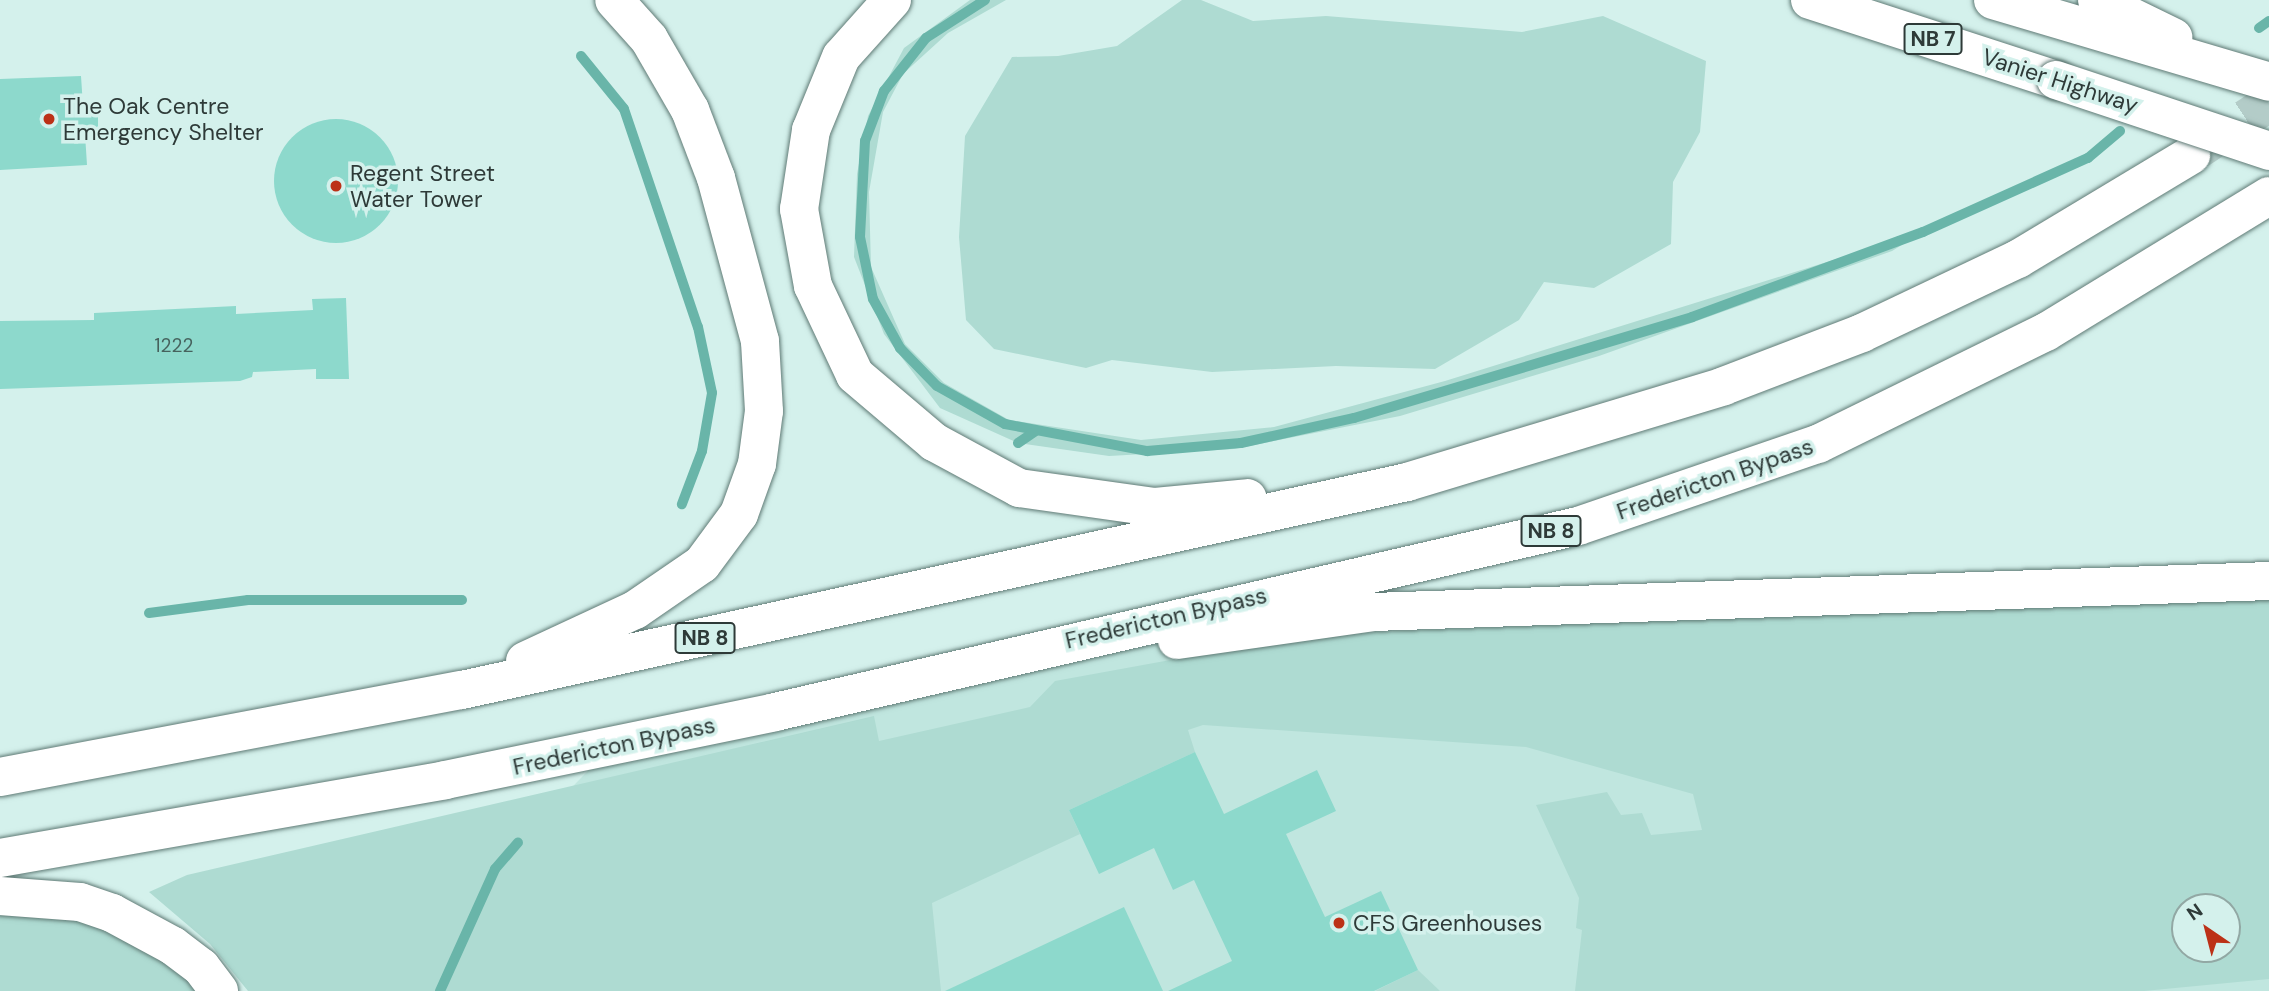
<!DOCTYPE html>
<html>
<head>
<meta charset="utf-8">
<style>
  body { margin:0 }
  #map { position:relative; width:2269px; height:991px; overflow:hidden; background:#d4f1ec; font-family:"DM Sans",sans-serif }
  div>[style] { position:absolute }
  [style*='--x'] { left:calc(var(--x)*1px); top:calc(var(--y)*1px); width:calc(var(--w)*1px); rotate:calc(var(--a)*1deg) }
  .built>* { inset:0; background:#c0e6df }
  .green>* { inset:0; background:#aedbd2 }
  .stream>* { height:10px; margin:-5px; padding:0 5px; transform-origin:5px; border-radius:5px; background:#69b5a9 }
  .building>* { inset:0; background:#8dd9cc }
  .round { border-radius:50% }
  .highway-tunnel>* { height:38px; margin-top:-19px; transform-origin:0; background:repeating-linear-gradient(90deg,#b3ccc8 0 38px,transparent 0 57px) }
  .roads { filter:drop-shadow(0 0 2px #5f7a75) drop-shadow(0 0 2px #5f7a75) }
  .highway>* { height:38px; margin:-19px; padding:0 19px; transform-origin:19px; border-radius:19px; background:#fff }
  .bridges { filter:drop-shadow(0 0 2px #5f7a75) drop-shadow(0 0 2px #5f7a75) }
  .highway-bridge>* { height:38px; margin:-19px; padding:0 19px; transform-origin:19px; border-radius:19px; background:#fff }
  .dots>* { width:19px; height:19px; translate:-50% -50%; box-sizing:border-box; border:4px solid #d4f1ec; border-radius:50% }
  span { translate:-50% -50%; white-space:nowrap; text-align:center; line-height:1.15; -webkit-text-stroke:7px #d4f1ec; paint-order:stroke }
  .number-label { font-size:19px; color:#46625d }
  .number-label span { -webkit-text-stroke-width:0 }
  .shield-label span { padding:2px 5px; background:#d4f1ec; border:2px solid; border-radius:5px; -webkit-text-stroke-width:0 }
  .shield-label { font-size:21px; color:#2e3a38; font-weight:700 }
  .street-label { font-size:23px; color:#2e3a38 }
  .poi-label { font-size:23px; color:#2e3a38 }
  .left { translate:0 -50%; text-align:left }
  .north { position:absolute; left:2171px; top:893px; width:70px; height:70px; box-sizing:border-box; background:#d4f1ec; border:2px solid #92a8a4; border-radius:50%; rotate:325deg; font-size:19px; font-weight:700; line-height:28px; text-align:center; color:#2e3a38 }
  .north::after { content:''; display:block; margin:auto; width:24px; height:32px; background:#bc3117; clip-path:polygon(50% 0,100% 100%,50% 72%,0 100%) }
</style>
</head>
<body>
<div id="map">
  <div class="built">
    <div style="clip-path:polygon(evenodd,2269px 581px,2269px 991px,440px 991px,518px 843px,611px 747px,1215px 633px,2269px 581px,2185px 907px,2227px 907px,2227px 949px,2185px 949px,2185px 907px)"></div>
  </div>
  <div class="green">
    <div style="clip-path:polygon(970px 0,1006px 0,948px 33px,903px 74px,883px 112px,869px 192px,871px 267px,905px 344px,944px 383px,1009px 420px,1141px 440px,1274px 427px,1445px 381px,1923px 232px,1892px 251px,1599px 356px,1400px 416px,1234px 449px,1109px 456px,1018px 443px,940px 408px,884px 334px,854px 257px,857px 174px,868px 116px,904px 48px)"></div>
    <div style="clip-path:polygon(1182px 0,1201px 0,1253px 21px,1326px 16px,1522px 32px,1603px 16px,1706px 61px,1700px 132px,1673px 182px,1671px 244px,1594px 288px,1544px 282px,1519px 320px,1435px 369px,1336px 366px,1212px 372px,1112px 360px,1086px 368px,994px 349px,966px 320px,959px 237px,965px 136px,1012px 57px,1058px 56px,1117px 46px)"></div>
    <div style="clip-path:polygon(evenodd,2269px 595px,2269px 979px,2144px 991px,1575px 991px,1582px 930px,1576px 928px,1579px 898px,1536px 805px,1607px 792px,1621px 815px,1642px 813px,1651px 835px,1702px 830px,1693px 794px,1526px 747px,1203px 725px,1188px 730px,1195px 752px,1069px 810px,1080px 834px,932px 903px,941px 991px,248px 991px,210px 944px,149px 892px,187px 875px,874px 716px,879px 741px,1030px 707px,1055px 681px,1308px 635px,2269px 595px,2185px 907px,2227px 907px,2227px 949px,2185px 949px,2185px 907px)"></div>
    <div style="clip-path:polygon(0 907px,55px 913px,122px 937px,184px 975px,197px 991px,0 991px)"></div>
    <div style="clip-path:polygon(1418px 970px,1440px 991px,1375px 991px,1383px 987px)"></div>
  </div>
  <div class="stream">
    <div style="--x:985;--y:0;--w:70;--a:147.2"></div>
    <div style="--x:926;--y:38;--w:68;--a:128.4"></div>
    <div style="--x:884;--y:91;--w:53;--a:110.8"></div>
    <div style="--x:865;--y:141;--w:96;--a:93"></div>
    <div style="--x:860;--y:237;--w:63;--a:78.2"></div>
    <div style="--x:873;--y:299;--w:56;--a:61.1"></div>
    <div style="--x:900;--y:348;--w:53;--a:45.8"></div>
    <div style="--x:937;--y:386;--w:78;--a:29.2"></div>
    <div style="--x:1005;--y:424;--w:145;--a:10.8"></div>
    <div style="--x:1147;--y:451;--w:94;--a:-4.9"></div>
    <div style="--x:1241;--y:443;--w:116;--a:-12.5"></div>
    <div style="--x:1354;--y:418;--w:353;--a:-16.6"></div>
    <div style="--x:1692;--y:317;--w:246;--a:-20.2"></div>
    <div style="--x:1923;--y:232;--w:181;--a:-24.2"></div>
    <div style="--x:2088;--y:158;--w:42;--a:-40.2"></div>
    <div style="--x:2259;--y:28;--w:12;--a:-35"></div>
    <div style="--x:581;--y:56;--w:68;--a:50.9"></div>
    <div style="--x:624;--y:109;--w:230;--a:71.3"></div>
    <div style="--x:698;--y:327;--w:67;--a:78"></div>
    <div style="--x:712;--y:393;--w:59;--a:99.8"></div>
    <div style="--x:702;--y:451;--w:57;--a:110.7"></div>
    <div style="--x:1018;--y:443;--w:22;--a:-34"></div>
    <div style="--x:149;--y:613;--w:100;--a:-7.5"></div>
    <div style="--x:248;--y:600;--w:214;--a:0"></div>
    <div style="--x:440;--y:991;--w:134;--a:-65.7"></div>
    <div style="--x:495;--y:869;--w:35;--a:-49"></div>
  </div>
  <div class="building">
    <div style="clip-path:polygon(81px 76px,83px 106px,98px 106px,98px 132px,85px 134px,87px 165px,0 170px,0 79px)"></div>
    <div class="round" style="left:274px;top:119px;width:124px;height:124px"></div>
    <div style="clip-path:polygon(346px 298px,349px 379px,316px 379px,316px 369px,253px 372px,252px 377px,240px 381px,0 389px,0 321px,94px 320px,94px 313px,236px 306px,236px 314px,313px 310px,312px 299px)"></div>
    <div style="clip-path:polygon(1195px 752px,1224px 814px,1317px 770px,1336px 811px,1286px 834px,1325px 917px,1381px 891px,1418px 970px,1374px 991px,1168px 991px,1232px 961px,1194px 880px,1173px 890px,1154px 848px,1099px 874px,1069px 810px)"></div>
    <div style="clip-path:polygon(1124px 907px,1163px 991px,945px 991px)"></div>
  </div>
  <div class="highway-tunnel">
    <div style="--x:2198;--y:150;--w:85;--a:-33.5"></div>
  </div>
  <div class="roads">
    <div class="highway">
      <div style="--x:892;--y:0;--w:76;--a:131.8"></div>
      <div style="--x:841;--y:57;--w:79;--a:112.3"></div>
      <div style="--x:811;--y:130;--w:80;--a:98.6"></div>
      <div style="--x:799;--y:209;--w:78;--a:79.7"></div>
      <div style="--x:813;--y:286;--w:98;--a:64.7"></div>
      <div style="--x:855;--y:375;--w:104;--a:40.3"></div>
      <div style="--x:934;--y:442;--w:97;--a:28.4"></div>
      <div style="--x:1019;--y:488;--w:137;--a:8"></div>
      <div style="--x:1155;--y:507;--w:93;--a:-5.5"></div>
      <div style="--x:1810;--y:0;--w:259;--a:18"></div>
      <div style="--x:1993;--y:0;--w:288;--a:16.5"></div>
      <div style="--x:2097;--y:0;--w:85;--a:26"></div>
      <div style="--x:1177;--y:640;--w:198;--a:-8.1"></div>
      <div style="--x:1373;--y:612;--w:897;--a:-1.98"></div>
      <div style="--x:525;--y:661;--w:121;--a:-24.9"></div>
      <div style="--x:635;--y:610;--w:81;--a:-34.5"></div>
      <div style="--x:702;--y:564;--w:62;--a:-53.5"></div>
      <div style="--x:739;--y:514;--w:53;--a:-70.2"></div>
      <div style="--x:757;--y:464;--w:53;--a:-82.5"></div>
      <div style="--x:764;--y:411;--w:70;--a:-93.3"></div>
      <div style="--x:760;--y:341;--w:169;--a:-105.1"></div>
      <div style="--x:716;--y:178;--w:73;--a:-110.9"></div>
      <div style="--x:690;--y:110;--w:82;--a:-120"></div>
      <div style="--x:649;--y:39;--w:52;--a:-131.9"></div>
      <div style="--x:0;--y:777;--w:470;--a:-10.7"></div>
      <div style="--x:462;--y:690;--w:968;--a:-12.41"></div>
      <div style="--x:1407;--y:482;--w:331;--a:-16.8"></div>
      <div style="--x:1724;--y:386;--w:148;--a:-21"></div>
      <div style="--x:1862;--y:333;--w:173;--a:-25.4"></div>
      <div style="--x:2018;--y:259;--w:202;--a:-31"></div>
      <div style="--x:0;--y:858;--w:452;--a:-9.9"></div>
      <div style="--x:445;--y:780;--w:337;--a:-11.6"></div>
      <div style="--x:775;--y:712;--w:824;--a:-13.04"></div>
      <div style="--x:1578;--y:526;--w:254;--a:-18.9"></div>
      <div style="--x:1818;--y:444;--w:254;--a:-26.2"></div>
      <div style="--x:2046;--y:332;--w:261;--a:-31.4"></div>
      <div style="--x:0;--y:896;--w:80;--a:4.3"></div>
      <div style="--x:80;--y:902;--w:34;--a:19"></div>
      <div style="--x:112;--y:913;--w:69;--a:28.4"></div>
      <div style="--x:173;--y:946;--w:35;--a:37"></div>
      <div style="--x:201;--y:967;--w:30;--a:53"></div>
    </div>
  </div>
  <div class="bridges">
    <div class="highway-bridge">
      <div style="--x:2056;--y:80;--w:225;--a:18.4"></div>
    </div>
  </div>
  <div class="dots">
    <div style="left:49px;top:119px;background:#bc3117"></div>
    <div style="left:336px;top:186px;background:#bc3117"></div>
    <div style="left:1339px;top:923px;background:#bc3117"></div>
  </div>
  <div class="number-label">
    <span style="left:174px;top:346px">1222</span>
  </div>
  <div class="shield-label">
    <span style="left:1933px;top:39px">NB 7</span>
    <span style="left:1551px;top:531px">NB 8</span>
    <span style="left:705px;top:638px">NB 8</span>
  </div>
  <div class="street-label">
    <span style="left:2060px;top:81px;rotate:18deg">Vanier Highway</span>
    <span style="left:1715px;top:479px;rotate:-19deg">Fredericton Bypass</span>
    <span style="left:1166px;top:618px;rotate:-13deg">Fredericton Bypass</span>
    <span style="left:614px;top:746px;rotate:-12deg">Fredericton Bypass</span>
  </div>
  <div class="poi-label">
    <span class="left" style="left:63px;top:119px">The Oak Centre<br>Emergency Shelter</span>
    <span class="left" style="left:350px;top:186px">Regent Street<br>Water Tower</span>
    <span class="left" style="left:1353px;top:923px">CFS Greenhouses</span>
  </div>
  <div class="north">N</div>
</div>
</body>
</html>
